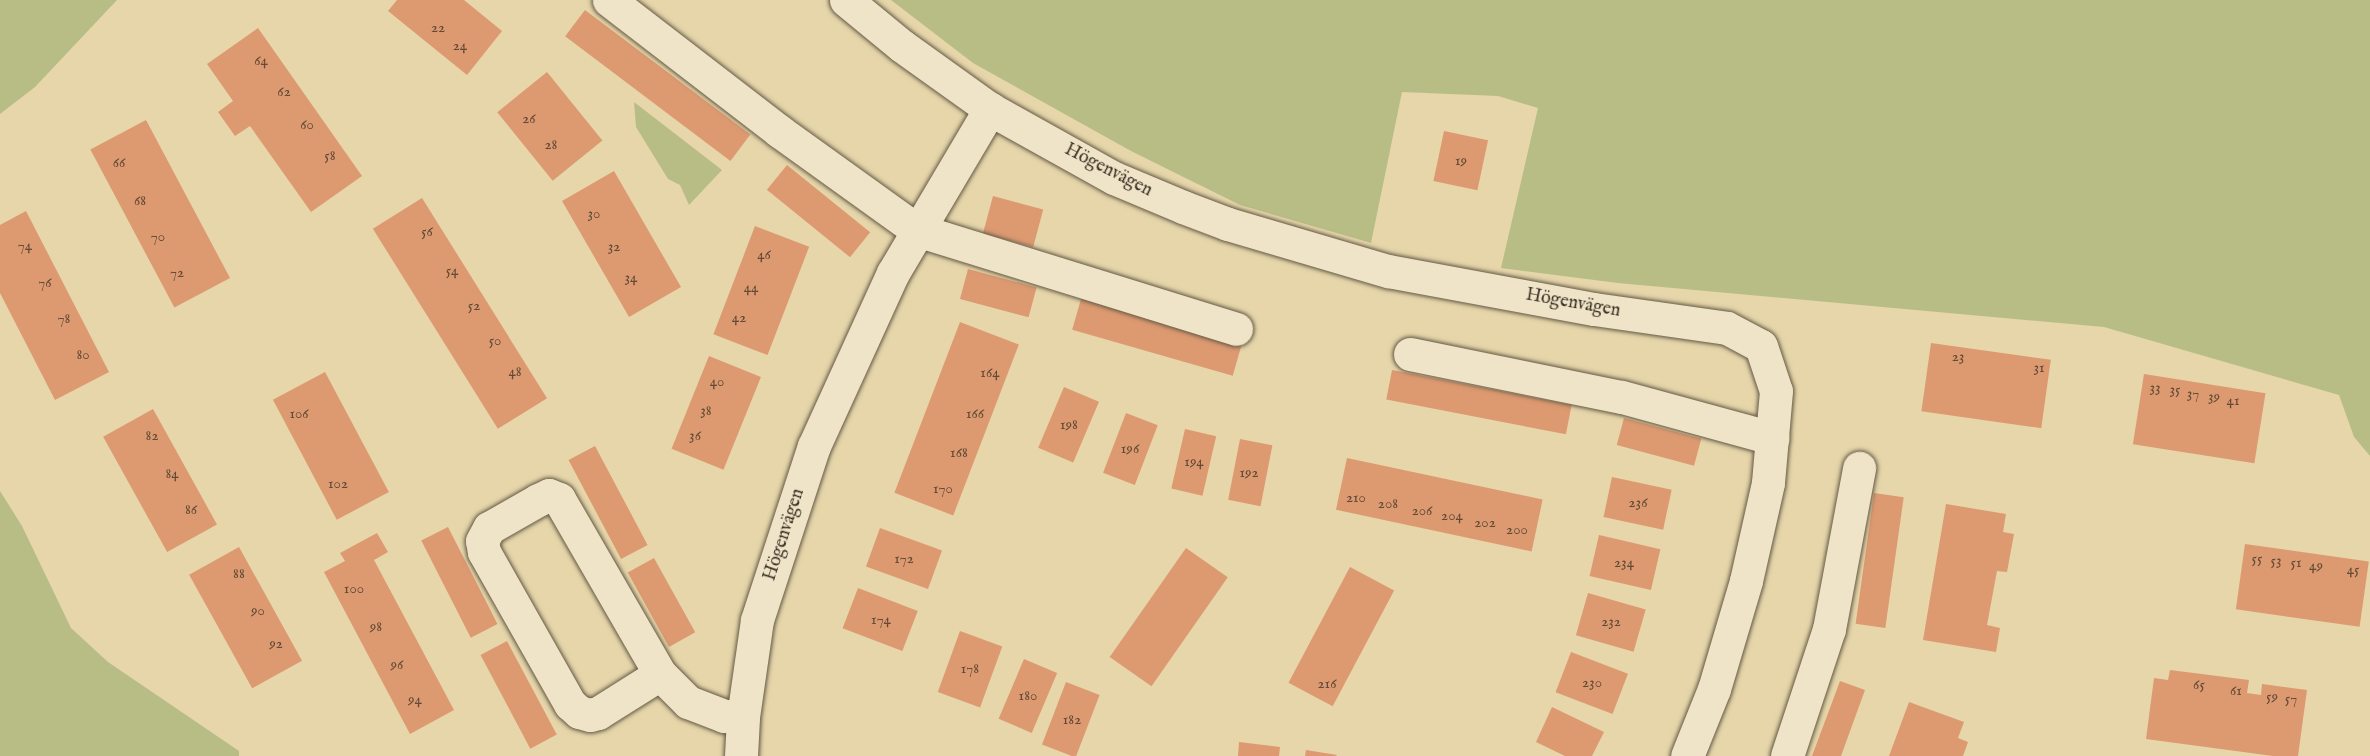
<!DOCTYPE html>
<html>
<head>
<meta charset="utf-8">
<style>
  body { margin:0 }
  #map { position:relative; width:2370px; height:756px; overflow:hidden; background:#e6d6aa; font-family:"IM FELL English",serif }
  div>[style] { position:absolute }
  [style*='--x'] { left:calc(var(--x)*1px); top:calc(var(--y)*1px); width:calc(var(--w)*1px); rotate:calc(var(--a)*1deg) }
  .green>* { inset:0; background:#b8bd86 }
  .building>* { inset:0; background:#dd9a71; transform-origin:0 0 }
  .roads { filter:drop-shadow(0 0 2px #645945) drop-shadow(0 0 2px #645945) }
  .street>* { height:33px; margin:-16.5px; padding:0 16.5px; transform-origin:16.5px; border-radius:16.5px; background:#efe4c8 }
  span { translate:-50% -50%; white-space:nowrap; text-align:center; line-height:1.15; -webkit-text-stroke:4.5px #efe4c8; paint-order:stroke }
  .number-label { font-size:15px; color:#614a36 }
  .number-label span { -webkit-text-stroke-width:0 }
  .street-label { font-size:18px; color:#382f23 }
</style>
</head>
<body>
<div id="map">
  <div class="green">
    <div style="clip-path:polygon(0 0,117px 0,35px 87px,0 114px)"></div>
    <div style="clip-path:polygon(891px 0,2370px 0,2370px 456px,2354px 437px,2339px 395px,2104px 327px,1618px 283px,1501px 268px,1538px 108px,1498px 96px,1402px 92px,1371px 243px,1240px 205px,1131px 151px,973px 63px)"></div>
    <div style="clip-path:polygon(634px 102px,722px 170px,689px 205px,680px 185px,668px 179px,636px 127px)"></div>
    <div style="clip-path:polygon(0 491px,22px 526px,71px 628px,108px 662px,239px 751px,239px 756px,0 756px)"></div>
  </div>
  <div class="building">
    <div style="clip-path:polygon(397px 0,464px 0,502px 31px,467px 75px,388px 11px)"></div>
    <div style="left:585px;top:10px;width:207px;height:33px;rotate:37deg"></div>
    <div style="clip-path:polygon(258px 28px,362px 176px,311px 212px,250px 126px,235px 136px,218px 112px,233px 101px,207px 64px)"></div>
    <div style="left:547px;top:72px;width:88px;height:64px;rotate:51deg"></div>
    <div style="left:146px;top:120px;width:179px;height:63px;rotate:62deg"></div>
    <div style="left:1444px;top:131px;width:45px;height:51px;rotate:12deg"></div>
    <div style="left:787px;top:165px;width:107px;height:32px;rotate:39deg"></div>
    <div style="left:614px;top:171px;width:134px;height:60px;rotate:60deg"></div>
    <div style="left:993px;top:196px;width:52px;height:39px;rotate:15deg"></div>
    <div style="left:422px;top:198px;width:236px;height:58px;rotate:58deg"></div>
    <div style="clip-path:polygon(26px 211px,109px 372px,55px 400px,0 293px,0 225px)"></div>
    <div style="left:755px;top:226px;width:58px;height:116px;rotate:21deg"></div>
    <div style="left:968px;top:269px;width:71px;height:31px;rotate:15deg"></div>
    <div style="left:1081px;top:299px;width:167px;height:32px;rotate:16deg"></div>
    <div style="left:960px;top:322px;width:63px;height:183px;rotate:21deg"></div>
    <div style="left:1931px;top:343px;width:121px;height:69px;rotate:8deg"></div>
    <div style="left:709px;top:356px;width:56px;height:100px;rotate:22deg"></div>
    <div style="left:1392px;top:370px;width:183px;height:30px;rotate:11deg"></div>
    <div style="left:325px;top:372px;width:136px;height:59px;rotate:62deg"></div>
    <div style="left:2144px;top:374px;width:123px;height:71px;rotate:9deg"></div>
    <div style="left:1064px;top:387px;width:38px;height:66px;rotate:23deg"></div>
    <div style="left:153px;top:409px;width:132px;height:57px;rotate:61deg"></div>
    <div style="left:1126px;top:413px;width:34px;height:64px;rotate:21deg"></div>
    <div style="left:1624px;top:418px;width:80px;height:28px;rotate:15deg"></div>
    <div style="left:1185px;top:429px;width:32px;height:61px;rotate:13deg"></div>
    <div style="left:1240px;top:439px;width:33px;height:62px;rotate:11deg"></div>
    <div style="left:595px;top:446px;width:112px;height:30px;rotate:62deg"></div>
    <div style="left:1347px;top:458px;width:200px;height:53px;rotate:12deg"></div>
    <div style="left:1612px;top:477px;width:61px;height:41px;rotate:12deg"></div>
    <div style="left:1874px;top:493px;width:30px;height:132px;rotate:8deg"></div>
    <div style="clip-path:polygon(1946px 504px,2006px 514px,2003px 532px,2014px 534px,2007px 572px,1997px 571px,1987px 625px,2000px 628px,1996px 652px,1923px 640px)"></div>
    <div style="left:448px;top:527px;width:109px;height:30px;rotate:63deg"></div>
    <div style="left:880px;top:528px;width:66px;height:41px;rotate:20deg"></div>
    <div style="clip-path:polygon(377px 533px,388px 552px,374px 560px,454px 710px,410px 734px,324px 572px,345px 561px,340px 553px)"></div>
    <div style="left:1599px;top:535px;width:63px;height:42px;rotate:13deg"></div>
    <div style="left:2245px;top:544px;width:125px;height:66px;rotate:8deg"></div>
    <div style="left:239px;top:547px;width:130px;height:57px;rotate:61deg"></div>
    <div style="left:1186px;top:548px;width:51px;height:133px;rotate:35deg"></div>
    <div style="left:654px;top:558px;width:85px;height:30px;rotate:61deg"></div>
    <div style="left:1350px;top:567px;width:50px;height:131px;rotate:28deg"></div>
    <div style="left:858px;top:588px;width:64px;height:43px;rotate:21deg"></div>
    <div style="left:1588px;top:593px;width:60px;height:44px;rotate:16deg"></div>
    <div style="left:960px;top:631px;width:45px;height:65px;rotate:20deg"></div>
    <div style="left:507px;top:641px;width:106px;height:30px;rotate:62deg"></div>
    <div style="left:1571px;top:652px;width:61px;height:43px;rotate:21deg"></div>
    <div style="left:1024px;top:659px;width:36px;height:65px;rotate:23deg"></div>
    <div style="clip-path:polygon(2170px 670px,2249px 680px,2247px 693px,2261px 695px,2262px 684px,2307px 690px,2298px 756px,2273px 756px,2146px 739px,2154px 678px,2168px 680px)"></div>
    <div style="clip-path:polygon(1840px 681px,1865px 690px,1841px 756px,1812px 756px)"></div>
    <div style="left:1066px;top:682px;width:36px;height:67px;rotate:21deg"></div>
    <div style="clip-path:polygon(1909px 702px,1964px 722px,1958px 738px,1968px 742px,1963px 756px,1889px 756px)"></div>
    <div style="clip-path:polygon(1552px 707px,1604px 732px,1592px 756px,1565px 756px,1536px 742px)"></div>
    <div style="clip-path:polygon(1239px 742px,1280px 747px,1279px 756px,1238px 756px)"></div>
    <div style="clip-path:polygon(1306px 750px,1337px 755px,1336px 756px,1305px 756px)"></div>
  </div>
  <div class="roads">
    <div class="street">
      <div style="--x:609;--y:0;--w:215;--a:37.6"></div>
      <div style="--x:779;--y:131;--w:170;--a:35.7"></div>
      <div style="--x:917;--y:230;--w:334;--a:17.2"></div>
      <div style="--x:846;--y:0;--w:72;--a:39.4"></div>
      <div style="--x:902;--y:46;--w:108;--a:35.6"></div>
      <div style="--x:990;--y:109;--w:142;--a:29.1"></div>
      <div style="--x:1114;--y:178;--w:75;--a:22.8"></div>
      <div style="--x:1183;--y:207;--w:48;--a:20.7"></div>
      <div style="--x:1228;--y:224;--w:167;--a:16.4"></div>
      <div style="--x:1388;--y:271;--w:209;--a:10.5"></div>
      <div style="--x:1594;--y:309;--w:134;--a:8.1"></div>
      <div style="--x:1727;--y:328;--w:38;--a:28"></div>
      <div style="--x:1761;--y:346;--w:47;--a:71.6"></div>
      <div style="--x:1776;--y:391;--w:92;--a:95"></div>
      <div style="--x:1768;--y:483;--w:100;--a:102.7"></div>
      <div style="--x:1746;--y:581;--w:113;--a:106.5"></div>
      <div style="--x:1714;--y:689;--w:72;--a:111.9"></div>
      <div style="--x:1410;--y:354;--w:216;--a:11.5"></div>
      <div style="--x:1622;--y:397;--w:156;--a:15.3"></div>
      <div style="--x:660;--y:674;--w:73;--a:147.8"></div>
      <div style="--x:598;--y:713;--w:8;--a:166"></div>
      <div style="--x:590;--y:715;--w:11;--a:-165"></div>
      <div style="--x:579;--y:712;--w:12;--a:-138"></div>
      <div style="--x:570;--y:704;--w:175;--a:-119.5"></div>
      <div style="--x:484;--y:552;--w:11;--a:-100"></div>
      <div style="--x:482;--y:541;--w:15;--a:-62"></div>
      <div style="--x:489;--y:528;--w:56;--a:-29.7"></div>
      <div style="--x:538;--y:500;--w:12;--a:-24"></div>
      <div style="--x:549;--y:495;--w:11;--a:22"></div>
      <div style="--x:559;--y:499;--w:202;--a:60"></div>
      <div style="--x:660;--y:674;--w:40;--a:45"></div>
      <div style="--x:688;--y:702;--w:39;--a:21"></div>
      <div style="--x:724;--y:716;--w:19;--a:3"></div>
      <div style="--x:741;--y:756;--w:39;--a:-87"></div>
      <div style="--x:743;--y:717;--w:98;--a:-81.8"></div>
      <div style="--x:757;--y:620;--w:183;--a:-71.9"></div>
      <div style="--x:814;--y:446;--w:190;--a:-65.5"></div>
      <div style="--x:893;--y:273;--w:191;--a:-59.4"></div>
      <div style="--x:1787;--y:756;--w:134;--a:-71.7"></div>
      <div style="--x:1829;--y:629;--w:164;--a:-79.4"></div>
    </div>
  </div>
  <div class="number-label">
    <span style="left:438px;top:28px">22</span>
    <span style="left:460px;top:46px">24</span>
    <span style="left:261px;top:61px">64</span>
    <span style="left:284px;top:92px">62</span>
    <span style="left:529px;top:119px">26</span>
    <span style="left:307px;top:125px">60</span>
    <span style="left:551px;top:145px">28</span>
    <span style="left:330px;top:156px">58</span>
    <span style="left:1461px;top:161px">19</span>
    <span style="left:119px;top:163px">66</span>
    <span style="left:140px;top:201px">68</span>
    <span style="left:594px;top:214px">30</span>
    <span style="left:427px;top:232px">56</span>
    <span style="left:158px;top:237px">70</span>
    <span style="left:25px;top:246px">74</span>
    <span style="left:614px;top:247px">32</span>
    <span style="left:764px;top:255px">46</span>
    <span style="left:452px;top:271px">54</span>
    <span style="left:177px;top:273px">72</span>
    <span style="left:631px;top:278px">34</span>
    <span style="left:45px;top:283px">76</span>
    <span style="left:751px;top:288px">44</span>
    <span style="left:474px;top:306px">52</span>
    <span style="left:739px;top:318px">42</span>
    <span style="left:64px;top:319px">78</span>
    <span style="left:495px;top:341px">50</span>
    <span style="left:83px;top:355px">80</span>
    <span style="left:1958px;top:357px">23</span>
    <span style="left:2039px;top:368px">31</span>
    <span style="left:515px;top:372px">48</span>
    <span style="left:990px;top:373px">164</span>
    <span style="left:717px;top:382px">40</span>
    <span style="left:2155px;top:388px">33</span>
    <span style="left:2175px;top:390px">35</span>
    <span style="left:2193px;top:394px">37</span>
    <span style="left:2214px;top:397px">39</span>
    <span style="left:2233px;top:401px">41</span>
    <span style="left:706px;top:411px">38</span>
    <span style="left:299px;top:414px">106</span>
    <span style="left:975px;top:414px">166</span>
    <span style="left:1069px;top:425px">198</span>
    <span style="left:152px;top:436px">82</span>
    <span style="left:695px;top:436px">36</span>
    <span style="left:1130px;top:449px">196</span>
    <span style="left:959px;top:453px">168</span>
    <span style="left:1194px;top:462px">194</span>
    <span style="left:1249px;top:473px">192</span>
    <span style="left:172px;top:474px">84</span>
    <span style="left:338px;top:484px">102</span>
    <span style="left:943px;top:489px">170</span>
    <span style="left:1356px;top:498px">210</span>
    <span style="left:1638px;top:503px">236</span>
    <span style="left:1388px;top:504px">208</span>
    <span style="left:191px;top:510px">86</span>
    <span style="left:1422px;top:511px">206</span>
    <span style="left:1452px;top:516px">204</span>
    <span style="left:1485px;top:523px">202</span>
    <span style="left:1517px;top:530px">200</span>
    <span style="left:904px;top:559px">172</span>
    <span style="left:2257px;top:559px">55</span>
    <span style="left:2276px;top:561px">53</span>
    <span style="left:1624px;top:563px">234</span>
    <span style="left:2296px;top:563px">51</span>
    <span style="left:2316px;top:566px">49</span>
    <span style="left:2353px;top:570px">45</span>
    <span style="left:239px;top:574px">88</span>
    <span style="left:354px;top:589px">100</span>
    <span style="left:258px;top:611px">90</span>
    <span style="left:881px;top:620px">174</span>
    <span style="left:1611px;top:622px">232</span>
    <span style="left:376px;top:627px">98</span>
    <span style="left:276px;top:644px">92</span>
    <span style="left:397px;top:665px">96</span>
    <span style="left:970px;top:669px">178</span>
    <span style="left:1592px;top:683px">230</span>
    <span style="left:1327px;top:684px">216</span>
    <span style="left:2199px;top:685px">65</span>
    <span style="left:2236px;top:691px">61</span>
    <span style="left:1028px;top:696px">180</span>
    <span style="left:2272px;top:697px">59</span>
    <span style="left:2291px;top:699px">57</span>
    <span style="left:415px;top:700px">94</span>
    <span style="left:1072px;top:720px">182</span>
  </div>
  <div class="street-label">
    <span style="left:1108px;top:171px;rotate:27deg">Högenvägen</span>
    <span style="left:1573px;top:304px;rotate:10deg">Högenvägen</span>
    <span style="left:785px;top:535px;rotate:-72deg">Högenvägen</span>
  </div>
</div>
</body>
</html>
